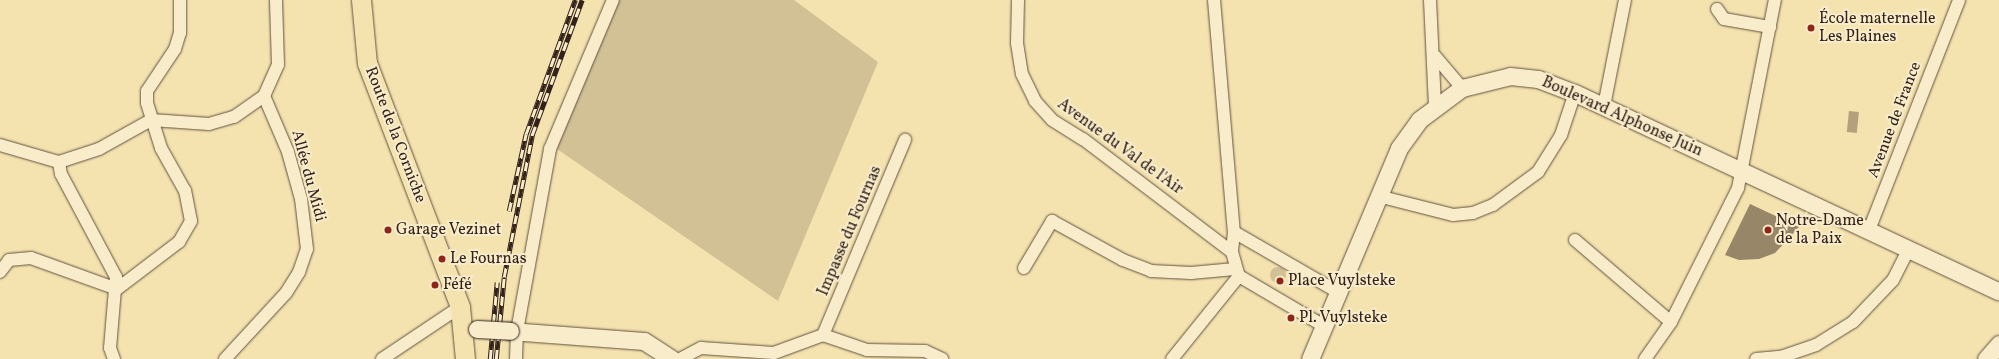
<!DOCTYPE html>
<html>
<head>
<meta charset="utf-8">
<style>
  body { margin:0 }
  #map { position:relative; width:1999px; height:359px; overflow:hidden; background:#f4e2af; font-family:Vollkorn,serif }
  div>[style] { position:absolute }
  [style*='--x'] { left:calc(var(--x)*1px); top:calc(var(--y)*1px); width:calc(var(--w)*1px); rotate:calc(var(--a)*1deg) }
  .green>* { inset:0; background:#d3c196 }
  .round { border-radius:50% }
  .water>* { inset:0; background:#b2a17c; transform-origin:0 0 }
  .building>* { inset:0; background:#978667 }
  .roads { filter:drop-shadow(0 0 1px #62523f) drop-shadow(0 0 1px #62523f) }
  .street>* { height:12px; margin:-6px; padding:0 6px; transform-origin:6px; border-radius:6px; background:#f8eccb }
  .secondary>* { height:17px; margin:-8.5px; padding:0 8.5px; transform-origin:8.5px; border-radius:8.5px; background:#f8eccb }
  .primary>* { height:19px; margin:-9.5px; padding:0 9.5px; transform-origin:9.5px; border-radius:9.5px; background:#f4e2af }
  .rail>* { height:4.5px; margin-top:-2.25px; transform-origin:0; background:repeating-linear-gradient(90deg,#f8eccb 0 9px,#32221a 0 18px); box-sizing:border-box; border-block:1px solid #32221a }
  .bridges { filter:drop-shadow(0 0 1px #32221a) drop-shadow(0 0 1px #32221a) }
  .secondary-bridge>* { height:17px; margin:-8.5px; padding:0 8.5px; transform-origin:8.5px; border-radius:8.5px; background:#f8eccb }
  .dots>* { width:11px; height:11px; translate:-50% -50%; box-sizing:border-box; border:2px solid #f8eccb; border-radius:50% }
  span { translate:-50% -50%; white-space:nowrap; text-align:center; line-height:1.15; -webkit-text-stroke:4px #f8eccb; paint-order:stroke }
  .poi-label { font-size:16px; color:#32221a }
  .left { translate:0 -50%; text-align:left }
  .street-label { font-size:16px; color:#32221a }
</style>
</head>
<body>
<div id="map">
  <div class="green">
    <div style="clip-path:polygon(617px 0,794px 0,878px 62px,778px 301px,557px 149px,562px 129px)"></div>
    <div class="round" style="left:1270px;top:267px;width:16px;height:16px"></div>
  </div>
  <div class="water">
    <div style="left:1849px;top:111px;width:10px;height:21px;rotate:6deg"></div>
  </div>
  <div class="building">
    <div style="clip-path:polygon(1750px 204px,1799px 227px,1775px 253px,1759px 259px,1739px 260px,1725px 255px)"></div>
  </div>
  <div class="roads">
    <div class="street">
      <div style="--x:1018;--y:0;--w:43;--a:91.3"></div>
      <div style="--x:1017;--y:43;--w:31;--a:81"></div>
      <div style="--x:1022;--y:74;--w:30;--a:64"></div>
      <div style="--x:1035;--y:101;--w:25;--a:48"></div>
      <div style="--x:1052;--y:120;--w:36;--a:32"></div>
      <div style="--x:1083;--y:139;--w:187;--a:37.2"></div>
      <div style="--x:1214;--y:0;--w:233;--a:85.1"></div>
      <div style="--x:1234;--y:232;--w:20;--a:96"></div>
      <div style="--x:1232;--y:252;--w:25;--a:74"></div>
      <div style="--x:1430;--y:0;--w:106;--a:87.3"></div>
      <div style="--x:1717;--y:9;--w:12;--a:55"></div>
      <div style="--x:1724;--y:19;--w:47;--a:9.9"></div>
      <div style="--x:1435;--y:56;--w:42;--a:49.8"></div>
      <div style="--x:1604;--y:106;--w:108;--a:-78.8"></div>
      <div style="--x:0;--y:145;--w:61;--a:16.1"></div>
      <div style="--x:59;--y:162;--w:12;--a:81"></div>
      <div style="--x:61;--y:174;--w:117;--a:61.9"></div>
      <div style="--x:116;--y:277;--w:71;--a:94.8"></div>
      <div style="--x:110;--y:348;--w:12;--a:70"></div>
      <div style="--x:59;--y:162;--w:42;--a:-18"></div>
      <div style="--x:99;--y:149;--w:60;--a:-29.1"></div>
      <div style="--x:151;--y:120;--w:58;--a:3.9"></div>
      <div style="--x:209;--y:124;--w:26;--a:-16"></div>
      <div style="--x:234;--y:117;--w:37;--a:-35"></div>
      <div style="--x:264;--y:96;--w:34;--a:-66"></div>
      <div style="--x:278;--y:65;--w:65;--a:-91.8"></div>
      <div style="--x:1378;--y:196;--w:77;--a:14.2"></div>
      <div style="--x:1453;--y:215;--w:20;--a:-6"></div>
      <div style="--x:1473;--y:213;--w:22;--a:-22"></div>
      <div style="--x:1493;--y:205;--w:56;--a:-36.3"></div>
      <div style="--x:1538;--y:172;--w:44;--a:-58.1"></div>
      <div style="--x:1561;--y:135;--w:44;--a:-71.6"></div>
      <div style="--x:1869;--y:230;--w:247;--a:-68.6"></div>
      <div style="--x:1234;--y:232;--w:120;--a:30"></div>
      <div style="--x:1575;--y:240;--w:126;--a:40.5"></div>
      <div style="--x:1024;--y:268;--w:55;--a:-59.2"></div>
      <div style="--x:1052;--y:221;--w:81;--a:28.8"></div>
      <div style="--x:1123;--y:260;--w:30;--a:21"></div>
      <div style="--x:1151;--y:271;--w:40;--a:2.9"></div>
      <div style="--x:1191;--y:273;--w:44;--a:-5.2"></div>
      <div style="--x:0;--y:272;--w:15;--a:-53"></div>
      <div style="--x:9;--y:260;--w:22;--a:-5"></div>
      <div style="--x:31;--y:258;--w:91;--a:19.8"></div>
      <div style="--x:117;--y:289;--w:78;--a:-37.2"></div>
      <div style="--x:179;--y:242;--w:24;--a:-60"></div>
      <div style="--x:191;--y:221;--w:31;--a:-101"></div>
      <div style="--x:185;--y:191;--w:49;--a:-119.2"></div>
      <div style="--x:161;--y:148;--w:47;--a:-107.3"></div>
      <div style="--x:147;--y:103;--w:12;--a:-90"></div>
      <div style="--x:147;--y:91;--w:50;--a:-56.3"></div>
      <div style="--x:175;--y:49;--w:17;--a:-73"></div>
      <div style="--x:180;--y:33;--w:33;--a:-90"></div>
      <div style="--x:1239;--y:276;--w:99;--a:30.5"></div>
      <div style="--x:823;--y:335;--w:212;--a:-67.2"></div>
      <div style="--x:225;--y:359;--w:90;--a:-47.3"></div>
      <div style="--x:286;--y:293;--w:25;--a:-58"></div>
      <div style="--x:299;--y:272;--w:24;--a:-71"></div>
      <div style="--x:307;--y:249;--w:50;--a:-96.8"></div>
      <div style="--x:301;--y:199;--w:49;--a:-105.5"></div>
      <div style="--x:288;--y:152;--w:61;--a:-113.2"></div>
      <div style="--x:382;--y:359;--w:94;--a:-33.7"></div>
      <div style="--x:516;--y:359;--w:28;--a:-88"></div>
      <div style="--x:517;--y:331;--w:185;--a:-79.7"></div>
      <div style="--x:550;--y:149;--w:162;--a:-67.1"></div>
      <div style="--x:680;--y:359;--w:24;--a:-28"></div>
      <div style="--x:701;--y:348;--w:73;--a:3.9"></div>
      <div style="--x:774;--y:353;--w:52;--a:-20.2"></div>
      <div style="--x:823;--y:335;--w:46;--a:18.8"></div>
      <div style="--x:867;--y:350;--w:58;--a:1"></div>
      <div style="--x:925;--y:351;--w:19;--a:25"></div>
      <div style="--x:1172;--y:359;--w:107;--a:-51.1"></div>
      <div style="--x:1645;--y:359;--w:45;--a:-54.9"></div>
      <div style="--x:1671;--y:322;--w:150;--a:-63.4"></div>
      <div style="--x:1738;--y:188;--w:192;--a:-78.9"></div>
      <div style="--x:1756;--y:359;--w:25;--a:-5"></div>
      <div style="--x:1781;--y:357;--w:37;--a:-19"></div>
      <div style="--x:1816;--y:345;--w:44;--a:-31.9"></div>
      <div style="--x:1853;--y:322;--w:58;--a:-46.4"></div>
      <div style="--x:1893;--y:280;--w:35;--a:-63"></div>
    </div>
    <div class="secondary">
      <div style="--x:510;--y:331;--w:134;--a:4.3"></div>
      <div style="--x:644;--y:341;--w:33;--a:33"></div>
      <div style="--x:1310;--y:359;--w:229;--a:-67.1"></div>
      <div style="--x:1399;--y:148;--w:34;--a:-54"></div>
      <div style="--x:1419;--y:120;--w:54;--a:-36.7"></div>
      <div style="--x:1462;--y:88;--w:49;--a:-14"></div>
      <div style="--x:1510;--y:76;--w:28;--a:6"></div>
      <div style="--x:1538;--y:79;--w:40;--a:21"></div>
      <div style="--x:1575;--y:93;--w:468;--a:25.1"></div>
      <div style="--x:1986;--y:359;--w:20;--a:-49"></div>
    </div>
    <div class="primary">
      <div style="--x:361;--y:0;--w:63;--a:84.6"></div>
      <div style="--x:367;--y:63;--w:261;--a:69.1"></div>
      <div style="--x:460;--y:307;--w:52;--a:84.5"></div>
    </div>
  </div>
  <div class="rail">
    <div style="--x:509;--y:211;--w:79;--a:-77.6"></div>
    <div style="--x:526;--y:134;--w:143;--a:-69.9"></div>
    <div style="--x:490;--y:359;--w:77;--a:-84.8"></div>
    <div style="--x:496;--y:359;--w:82;--a:-84.4"></div>
    <div style="--x:504;--y:277;--w:145;--a:-78.8"></div>
    <div style="--x:532;--y:135;--w:144;--a:-69.7"></div>
  </div>
  <div class="bridges">
    <div class="secondary-bridge">
      <div style="--x:477;--y:329;--w:33;--a:3"></div>
    </div>
  </div>
  <div class="dots">
    <div style="left:1811px;top:28px;background:#8f2418"></div>
    <div style="left:388px;top:230px;background:#8f2418"></div>
    <div style="left:1768px;top:230px;background:#8f2418"></div>
    <div style="left:442px;top:259px;background:#8f2418"></div>
    <div style="left:1280px;top:281px;background:#8f2418"></div>
    <div style="left:435px;top:285px;background:#8f2418"></div>
    <div style="left:1291px;top:318px;background:#8f2418"></div>
  </div>
  <div class="poi-label">
    <span class="left" style="left:1819px;top:28px">École maternelle<br>Les Plaines</span>
    <span class="left" style="left:1776px;top:230px">Notre-Dame<br>de la Paix</span>
    <span class="left" style="left:396px;top:230px">Garage Vezinet</span>
    <span class="left" style="left:450px;top:259px">Le Fournas</span>
    <span class="left" style="left:1288px;top:281px">Place Vuylsteke</span>
    <span class="left" style="left:443px;top:285px">Féfé</span>
    <span class="left" style="left:1299px;top:318px">Pl. Vuylsteke</span>
  </div>
  <div class="street-label">
    <span style="left:1622px;top:117px;rotate:24deg">Boulevard Alphonse Juin</span>
    <span style="left:1895px;top:120px;rotate:-69deg">Avenue de France</span>
    <span style="left:395px;top:135px;rotate:69deg">Route de la Corniche</span>
    <span style="left:1120px;top:147px;rotate:36deg">Avenue du Val de l'Air</span>
    <span style="left:308px;top:176px;rotate:75deg">Allée du Midi</span>
    <span style="left:850px;top:231px;rotate:-67deg">Impasse du Fournas</span>
  </div>
</div>
</body>
</html>
